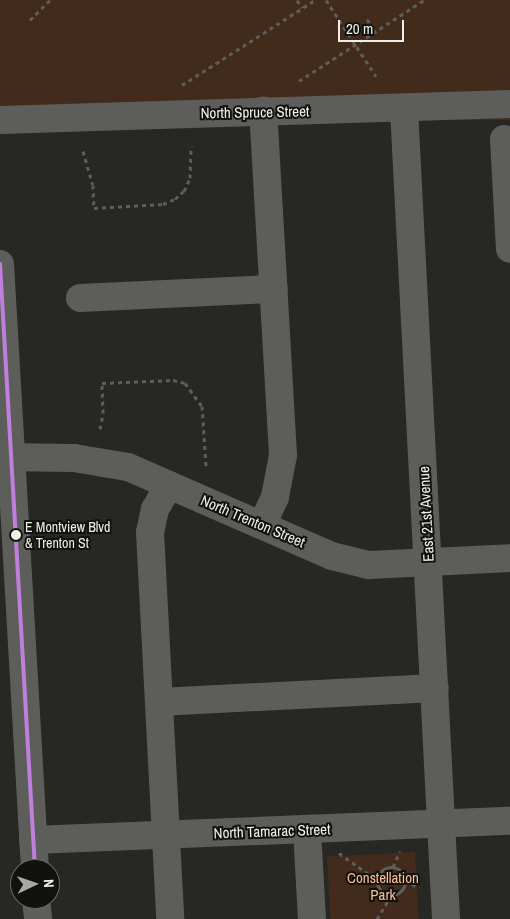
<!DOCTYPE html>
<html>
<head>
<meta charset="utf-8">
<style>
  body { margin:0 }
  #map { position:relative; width:510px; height:919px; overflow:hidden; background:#272823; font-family:"Archivo Narrow",sans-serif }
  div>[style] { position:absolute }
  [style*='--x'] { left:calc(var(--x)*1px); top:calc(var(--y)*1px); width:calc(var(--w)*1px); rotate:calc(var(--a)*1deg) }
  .green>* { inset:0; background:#432b1b; transform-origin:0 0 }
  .path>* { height:3px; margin-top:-1.5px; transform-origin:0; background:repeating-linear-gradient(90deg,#5d5e5b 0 4px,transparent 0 8px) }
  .path>.ring { margin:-1.5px; padding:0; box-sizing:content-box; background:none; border:3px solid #5d5e5b; border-radius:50% }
  .minor>* { height:28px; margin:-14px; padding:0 14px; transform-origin:14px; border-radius:14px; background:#5d5e5b }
  .major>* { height:28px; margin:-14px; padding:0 14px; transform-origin:14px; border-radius:14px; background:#5d5e5a }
  .bus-1>* { height:4px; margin:-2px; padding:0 2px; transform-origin:2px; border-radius:2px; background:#c07fdc }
  .dots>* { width:14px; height:14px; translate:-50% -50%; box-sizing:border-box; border:2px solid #11120e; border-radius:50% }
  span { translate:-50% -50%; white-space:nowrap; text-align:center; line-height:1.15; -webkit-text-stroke:4px #11120e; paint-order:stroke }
  .bus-label { font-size:14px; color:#edefe8 }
  .left { translate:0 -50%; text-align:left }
  .street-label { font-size:15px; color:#edefe8 }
  .park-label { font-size:15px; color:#febf98 }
  .north { position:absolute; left:10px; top:859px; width:50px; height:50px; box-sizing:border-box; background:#11120e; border:1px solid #696a65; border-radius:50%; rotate:87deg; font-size:14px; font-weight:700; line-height:20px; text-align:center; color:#edefe8 }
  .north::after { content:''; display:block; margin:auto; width:18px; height:22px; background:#a8a9a3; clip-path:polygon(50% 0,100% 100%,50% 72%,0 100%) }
  .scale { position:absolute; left:338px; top:20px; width:66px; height:22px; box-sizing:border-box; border:2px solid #edefe8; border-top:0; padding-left:6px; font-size:15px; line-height:18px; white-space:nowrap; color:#edefe8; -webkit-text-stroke:4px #11120e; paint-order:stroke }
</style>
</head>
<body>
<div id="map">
  <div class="green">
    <div style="left:0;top:0;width:510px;height:120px"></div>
    <div style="left:415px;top:852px;width:67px;height:88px;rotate:87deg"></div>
  </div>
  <div class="path">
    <div style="--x:297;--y:0;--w:9;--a:58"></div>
    <div style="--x:326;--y:0;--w:91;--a:56.7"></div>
    <div style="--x:367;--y:19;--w:15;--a:58"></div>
    <div style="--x:30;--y:20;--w:28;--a:-45"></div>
    <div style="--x:299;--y:81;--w:149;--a:-32.9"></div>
    <div style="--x:182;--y:85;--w:158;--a:-32.6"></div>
    <div style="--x:83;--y:151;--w:35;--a:74"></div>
    <div style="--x:93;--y:185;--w:23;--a:88"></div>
    <div style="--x:94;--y:208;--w:69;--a:-3.3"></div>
    <div style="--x:163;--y:204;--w:13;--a:-23"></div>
    <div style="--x:175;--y:199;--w:12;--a:-42"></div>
    <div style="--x:184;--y:191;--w:14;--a:-65"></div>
    <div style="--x:190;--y:178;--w:32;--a:-88"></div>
    <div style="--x:100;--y:429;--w:16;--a:-79"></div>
    <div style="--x:103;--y:413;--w:30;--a:-92"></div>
    <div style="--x:102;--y:383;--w:71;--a:-2.4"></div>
    <div style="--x:173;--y:380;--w:12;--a:14"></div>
    <div style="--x:185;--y:383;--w:29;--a:54"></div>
    <div style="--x:202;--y:406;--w:61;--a:86.2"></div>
    <div style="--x:339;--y:853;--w:48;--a:35.7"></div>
    <div style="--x:393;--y:867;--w:17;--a:-66"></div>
    <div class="ring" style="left:377px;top:867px;width:25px;height:25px"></div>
    <div style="--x:405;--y:880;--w:16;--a:30"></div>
    <div style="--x:377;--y:919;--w:29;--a:-59"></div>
  </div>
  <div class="minor">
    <div style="--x:404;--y:109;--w:811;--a:87.03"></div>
    <div style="--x:0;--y:120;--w:510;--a:-1.8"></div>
    <div style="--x:504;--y:139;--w:110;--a:86.9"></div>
    <div style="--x:80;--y:298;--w:194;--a:-2.7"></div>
    <div style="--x:0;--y:457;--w:74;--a:0.8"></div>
    <div style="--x:74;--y:458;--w:55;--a:9.5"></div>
    <div style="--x:128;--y:467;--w:223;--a:23.6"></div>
    <div style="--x:332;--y:556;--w:38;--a:14"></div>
    <div style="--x:369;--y:565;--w:141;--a:-2.8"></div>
    <div style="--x:169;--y:485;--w:28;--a:120"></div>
    <div style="--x:155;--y:509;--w:24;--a:102"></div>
    <div style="--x:150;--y:532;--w:388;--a:87"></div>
    <div style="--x:262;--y:525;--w:31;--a:-65"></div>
    <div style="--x:275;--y:497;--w:43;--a:-79.2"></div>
    <div style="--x:283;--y:455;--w:345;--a:-93.3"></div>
    <div style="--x:159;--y:702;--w:276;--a:-2.9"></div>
    <div style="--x:307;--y:830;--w:89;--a:86.8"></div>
    <div style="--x:33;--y:840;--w:477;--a:-2.3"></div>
  </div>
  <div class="major">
    <div style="--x:0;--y:264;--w:606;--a:86.69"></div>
    <div style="--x:36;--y:899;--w:20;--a:84"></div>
  </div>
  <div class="bus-1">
    <div style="--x:0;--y:264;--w:606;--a:86.69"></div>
  </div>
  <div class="dots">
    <div style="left:16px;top:535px;background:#edefe8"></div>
  </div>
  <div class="bus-label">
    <span class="left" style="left:25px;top:535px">E Montview Blvd<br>&amp; Trenton St</span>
  </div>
  <div class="street-label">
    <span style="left:255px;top:112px;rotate:-1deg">North Spruce Street</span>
    <span style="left:426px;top:514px;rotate:-93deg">East 21st Avenue</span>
    <span style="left:253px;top:521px;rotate:23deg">North Trenton Street</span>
    <span style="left:272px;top:831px;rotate:-2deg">North Tamarac Street</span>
  </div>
  <div class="park-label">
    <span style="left:383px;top:886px">Constellation<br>Park</span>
  </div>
  <div class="north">N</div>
  <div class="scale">20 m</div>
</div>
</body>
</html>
